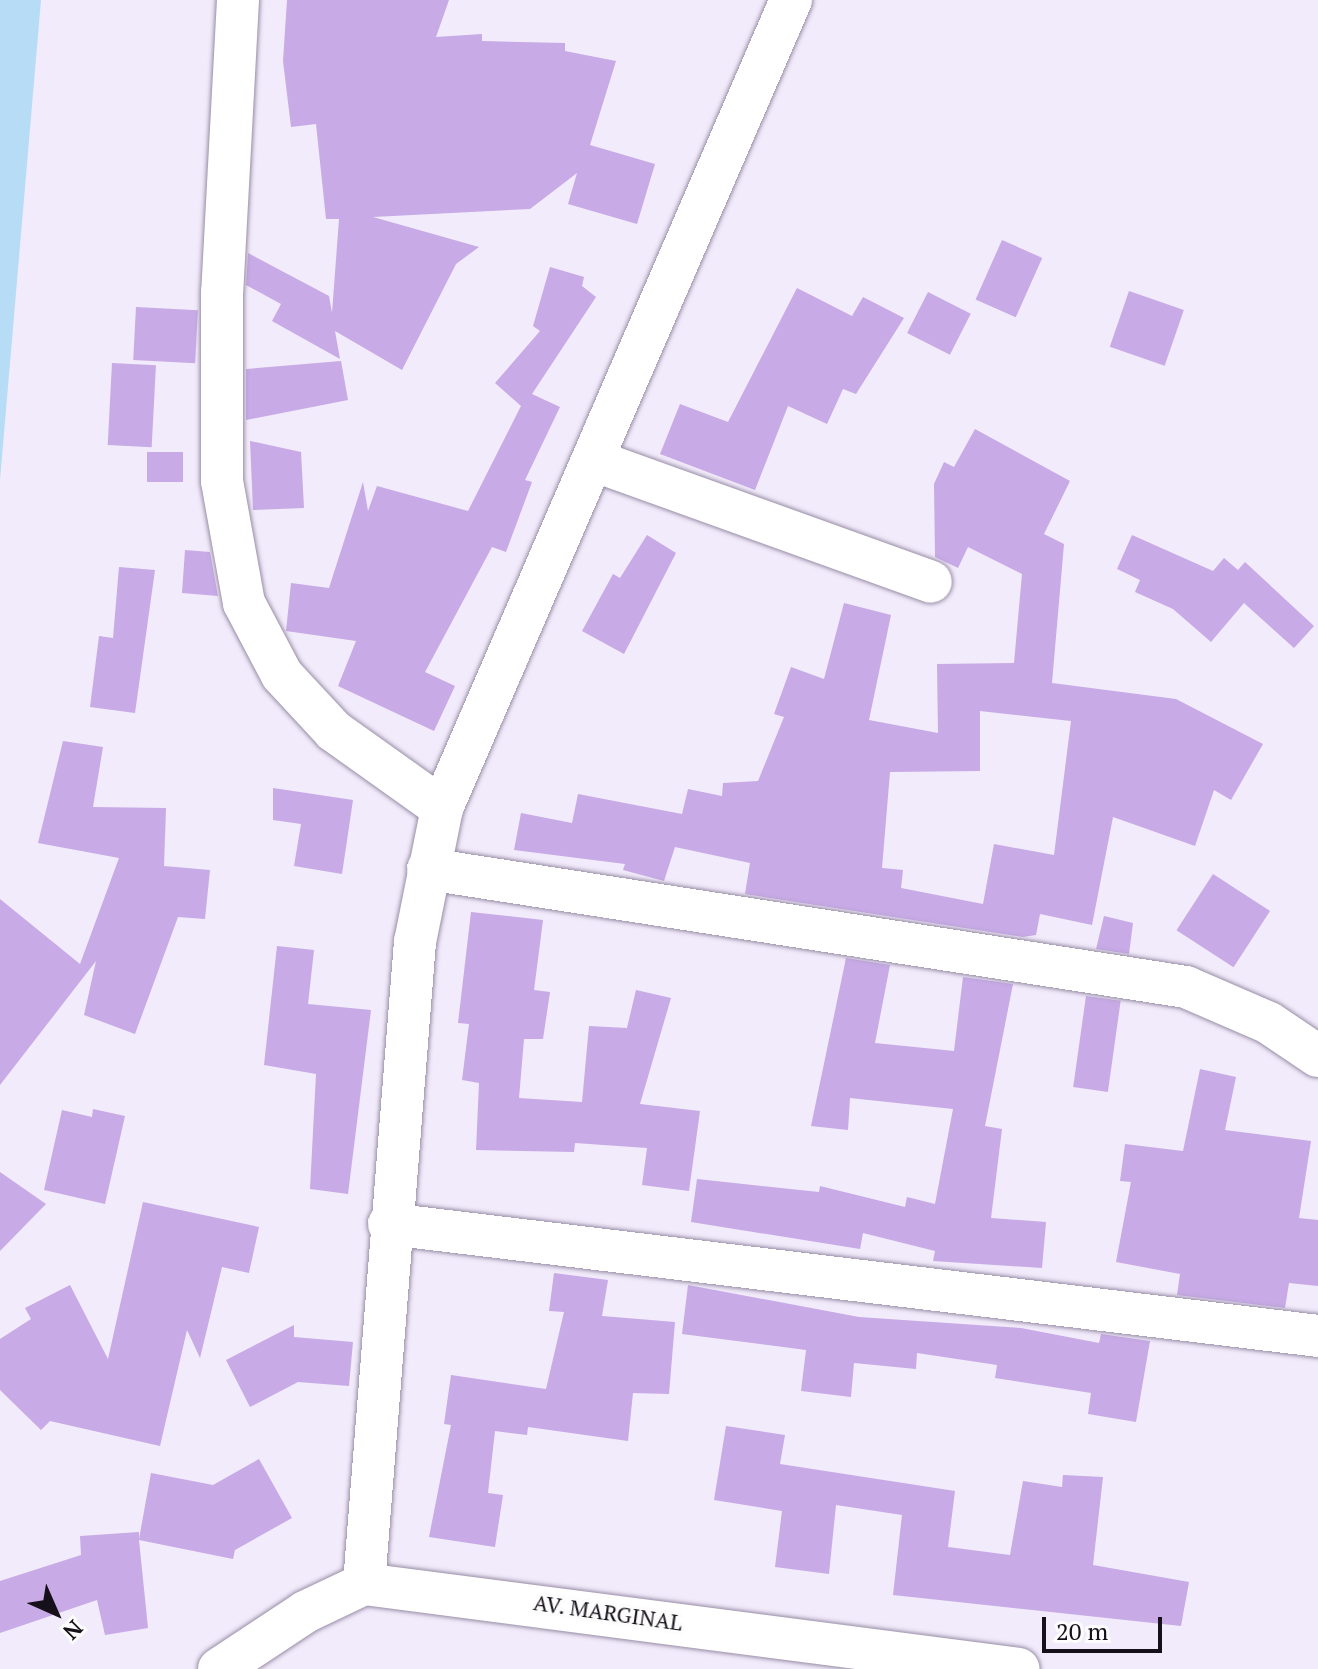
<!DOCTYPE html>
<html>
<head>
<meta charset="utf-8">
<style>
  body { margin:0 }
  #map { position:relative; width:1318px; height:1669px; overflow:hidden; background:#f2ebfb; font-family:"PT Serif",serif }
  div>[style] { position:absolute }
  [style*='--x'] { left:calc(var(--x)*1px); top:calc(var(--y)*1px); width:calc(var(--w)*1px); rotate:calc(var(--a)*1deg) }
  .water>* { inset:0; background:#b7dcf6 }
  .building>* { inset:0; background:#c7aae6; transform-origin:0 0 }
  .roads { filter:drop-shadow(0 0 2px #988da6) drop-shadow(0 0 2px #988da6) }
  .street>* { height:42px; margin:-21px; padding:0 21px; transform-origin:21px; border-radius:21px; background:#fff }
  span { translate:-50% -50%; white-space:nowrap; text-align:center; line-height:1.15; -webkit-text-stroke:7px #fcfcfc; paint-order:stroke }
  .street-label { font-size:22px; color:#151019 }
  .north { position:absolute; left:16px; top:1573px; width:80px; height:80px; -webkit-text-stroke:6px #fcfcfc; paint-order:stroke; rotate:135deg; font-size:22px; font-weight:700; line-height:32px; text-align:center; color:#151019 }
  .north::after { content:''; display:block; margin:auto; width:28px; height:36px; background:#151019; clip-path:polygon(50% 0,100% 100%,50% 72%,0 100%) }
  .scale { position:absolute; left:1042px; top:1617px; width:120px; height:36px; box-sizing:border-box; border:4px solid #151019; border-top:0; padding-left:10px; font-size:24px; line-height:28px; white-space:nowrap; color:#151019; -webkit-text-stroke:6px #fcfcfc; paint-order:stroke }
</style>
</head>
<body>
<div id="map">
  <div class="water">
    <div style="clip-path:polygon(0 0,41px 0,0 480px)"></div>
  </div>
  <div class="building">
    <div style="clip-path:polygon(287px 0,449px 0,436px 37px,482px 34px,482px 41px,565px 43px,565px 51px,616px 61px,590px 145px,655px 164px,637px 224px,568px 204px,577px 173px,530px 209px,373px 217px,479px 247px,456px 264px,402px 370px,335px 331px,340px 359px,272px 321px,281px 304px,246px 285px,248px 253px,329px 296px,332px 313px,339px 219px,326px 219px,316px 124px,291px 127px,283px 61px)"></div>
    <div style="left:1002px;top:240px;width:44px;height:65px;rotate:24deg"></div>
    <div style="clip-path:polygon(550px 267px,584px 277px,582px 286px,596px 297px,532px 394px,560px 407px,525px 480px,532px 482px,506px 552px,492px 547px,425px 672px,455px 686px,434px 731px,338px 686px,356px 641px,286px 631px,291px 583px,329px 588px,363px 482px,368px 511px,377px 486px,468px 511px,521px 406px,495px 383px,540px 331px,533px 326px)"></div>
    <div style="clip-path:polygon(797px 288px,852px 316px,863px 297px,904px 318px,856px 394px,843px 389px,827px 424px,788px 406px,755px 490px,660px 454px,680px 404px,728px 422px)"></div>
    <div style="left:1129px;top:291px;width:58px;height:59px;rotate:19deg"></div>
    <div style="left:928px;top:292px;width:48px;height:46px;rotate:27deg"></div>
    <div style="left:136px;top:307px;width:62px;height:53px;rotate:3deg"></div>
    <div style="clip-path:polygon(341px 361px,348px 400px,246px 420px,246px 369px)"></div>
    <div style="left:112px;top:363px;width:44px;height:82px;rotate:3deg"></div>
    <div style="clip-path:polygon(evenodd,975px 429px,1070px 481px,1044px 534px,1064px 544px,1052px 683px,1176px 699px,1263px 744px,1231px 800px,1214px 790px,1195px 846px,1113px 817px,1092px 925px,1040px 914px,1036px 935px,1023px 937px,745px 894px,750px 863px,675px 847px,664px 881px,623px 870px,625px 864px,514px 850px,521px 813px,572px 823px,578px 794px,682px 814px,688px 789px,722px 796px,723px 783px,758px 781px,784px 717px,774px 714px,791px 667px,824px 679px,844px 603px,891px 615px,869px 720px,938px 733px,937px 664px,1014px 663px,1022px 574px,968px 547px,958px 568px,935px 557px,934px 484px,944px 462px,954px 467px,975px 429px,980px 711px,1071px 721px,1054px 855px,994px 844px,983px 904px,901px 888px,903px 870px,882px 868px,890px 772px,980px 771px,980px 711px)"></div>
    <div style="clip-path:polygon(250px 441px,301px 452px,304px 508px,253px 510px)"></div>
    <div style="left:147px;top:452px;width:36px;height:30px"></div>
    <div style="clip-path:polygon(647px 535px,676px 553px,624px 654px,582px 631px,613px 574px,620px 578px)"></div>
    <div style="clip-path:polygon(1132px 535px,1213px 571px,1224px 558px,1238px 570px,1245px 562px,1314px 626px,1294px 648px,1244px 603px,1211px 642px,1173px 609px,1135px 592px,1140px 580px,1117px 569px)"></div>
    <div style="clip-path:polygon(185px 550px,210px 552px,218px 596px,182px 593px)"></div>
    <div style="clip-path:polygon(119px 567px,155px 570px,135px 713px,90px 707px,99px 636px,113px 638px)"></div>
    <div style="clip-path:polygon(63px 741px,103px 747px,93px 807px,166px 808px,164px 866px,210px 870px,205px 919px,178px 917px,135px 1034px,84px 1015px,96px 961px,0 1085px,0 899px,80px 964px,119px 858px,38px 843px)"></div>
    <div style="clip-path:polygon(273px 788px,353px 800px,342px 874px,294px 866px,301px 824px,273px 820px)"></div>
    <div style="left:1213px;top:874px;width:68px;height:67px;rotate:33deg"></div>
    <div style="clip-path:polygon(471px 912px,543px 920px,534px 990px,550px 992px,543px 1039px,524px 1039px,519px 1098px,582px 1102px,589px 1026px,627px 1028px,636px 990px,671px 998px,640px 1104px,700px 1111px,689px 1191px,642px 1185px,647px 1148px,575px 1143px,574px 1152px,476px 1150px,479px 1083px,462px 1080px,469px 1024px,458px 1023px)"></div>
    <div style="clip-path:polygon(1104px 916px,1133px 923px,1129px 954px,1096px 949px)"></div>
    <div style="clip-path:polygon(277px 946px,314px 950px,308px 1004px,371px 1010px,348px 1194px,310px 1189px,316px 1074px,264px 1065px)"></div>
    <div style="clip-path:polygon(846px 958px,890px 965px,875px 1043px,954px 1051px,963px 977px,1013px 984px,985px 1126px,1002px 1129px,991px 1218px,1046px 1222px,1042px 1268px,933px 1261px,935px 1251px,863px 1233px,860px 1249px,691px 1222px,697px 1179px,819px 1192px,820px 1186px,905px 1207px,907px 1197px,935px 1204px,953px 1109px,850px 1098px,848px 1130px,811px 1126px)"></div>
    <div style="left:1086px;top:996px;width:35px;height:92px;rotate:8deg"></div>
    <div style="clip-path:polygon(1200px 1069px,1236px 1077px,1225px 1130px,1311px 1141px,1299px 1218px,1318px 1220px,1318px 1286px,1289px 1283px,1285px 1308px,1177px 1295px,1180px 1274px,1116px 1262px,1131px 1182px,1120px 1181px,1125px 1144px,1183px 1151px)"></div>
    <div style="clip-path:polygon(93px 1109px,125px 1116px,105px 1204px,44px 1190px,62px 1110px,92px 1117px)"></div>
    <div style="clip-path:polygon(0 1172px,46px 1204px,0 1251px)"></div>
    <div style="clip-path:polygon(143px 1202px,259px 1227px,249px 1273px,222px 1267px,200px 1358px,187px 1330px,160px 1446px,50px 1421px,41px 1430px,0 1390px,0 1339px,31px 1319px,25px 1308px,70px 1285px,108px 1359px)"></div>
    <div style="clip-path:polygon(554px 1273px,608px 1280px,602px 1316px,675px 1322px,669px 1394px,633px 1393px,628px 1441px,528px 1427px,527px 1435px,495px 1431px,488px 1493px,503px 1495px,495px 1547px,429px 1537px,451px 1425px,444px 1424px,451px 1375px,546px 1389px,564px 1312px,549px 1311px)"></div>
    <div style="clip-path:polygon(688px 1285px,859px 1317px,1021px 1328px,1099px 1343px,1101px 1334px,1150px 1341px,1136px 1422px,1088px 1414px,1091px 1393px,995px 1378px,997px 1365px,917px 1353px,916px 1369px,854px 1363px,851px 1397px,801px 1391px,806px 1350px,682px 1334px)"></div>
    <div style="clip-path:polygon(294px 1325px,294px 1337px,353px 1342px,349px 1386px,298px 1382px,250px 1407px,226px 1360px)"></div>
    <div style="clip-path:polygon(726px 1426px,785px 1435px,780px 1464px,955px 1491px,948px 1547px,1010px 1555px,1023px 1481px,1062px 1487px,1063px 1475px,1103px 1477px,1093px 1565px,1189px 1582px,1181px 1626px,893px 1595px,902px 1515px,836px 1505px,829px 1574px,775px 1567px,782px 1511px,714px 1500px)"></div>
    <div style="clip-path:polygon(259px 1459px,292px 1518px,235px 1550px,233px 1559px,139px 1540px,148px 1628px,105px 1635px,97px 1600px,0 1633px,0 1581px,81px 1555px,80px 1536px,139px 1532px,139px 1539px,151px 1473px,213px 1485px)"></div>
  </div>
  <div class="roads">
    <div class="street">
      <div style="--x:238;--y:0;--w:292;--a:93.1"></div>
      <div style="--x:222;--y:292;--w:189;--a:90"></div>
      <div style="--x:222;--y:481;--w:124;--a:79.8"></div>
      <div style="--x:244;--y:603;--w:81;--a:62.2"></div>
      <div style="--x:282;--y:675;--w:76;--a:47.1"></div>
      <div style="--x:334;--y:731;--w:133;--a:35.5"></div>
      <div style="--x:593;--y:460;--w:359;--a:19.8"></div>
      <div style="--x:428;--y:869;--w:767;--a:8.85"></div>
      <div style="--x:1186;--y:987;--w:90;--a:23.4"></div>
      <div style="--x:1269;--y:1023;--w:59;--a:34"></div>
      <div style="--x:389;--y:1224;--w:936;--a:6.87"></div>
      <div style="--x:364;--y:1584;--w:644;--a:-85.46"></div>
      <div style="--x:415;--y:942;--w:137;--a:-78.6"></div>
      <div style="--x:442;--y:808;--w:880;--a:-66.64"></div>
      <div style="--x:219;--y:1669;--w:103;--a:-33.5"></div>
      <div style="--x:305;--y:1612;--w:65;--a:-25.4"></div>
      <div style="--x:364;--y:1584;--w:660;--a:7.39"></div>
    </div>
  </div>
  <div class="street-label">
    <span style="left:608px;top:1612px;rotate:8deg">AV. MARGINAL</span>
  </div>
  <div class="north">N</div>
  <div class="scale">20 m</div>
</div>
</body>
</html>
